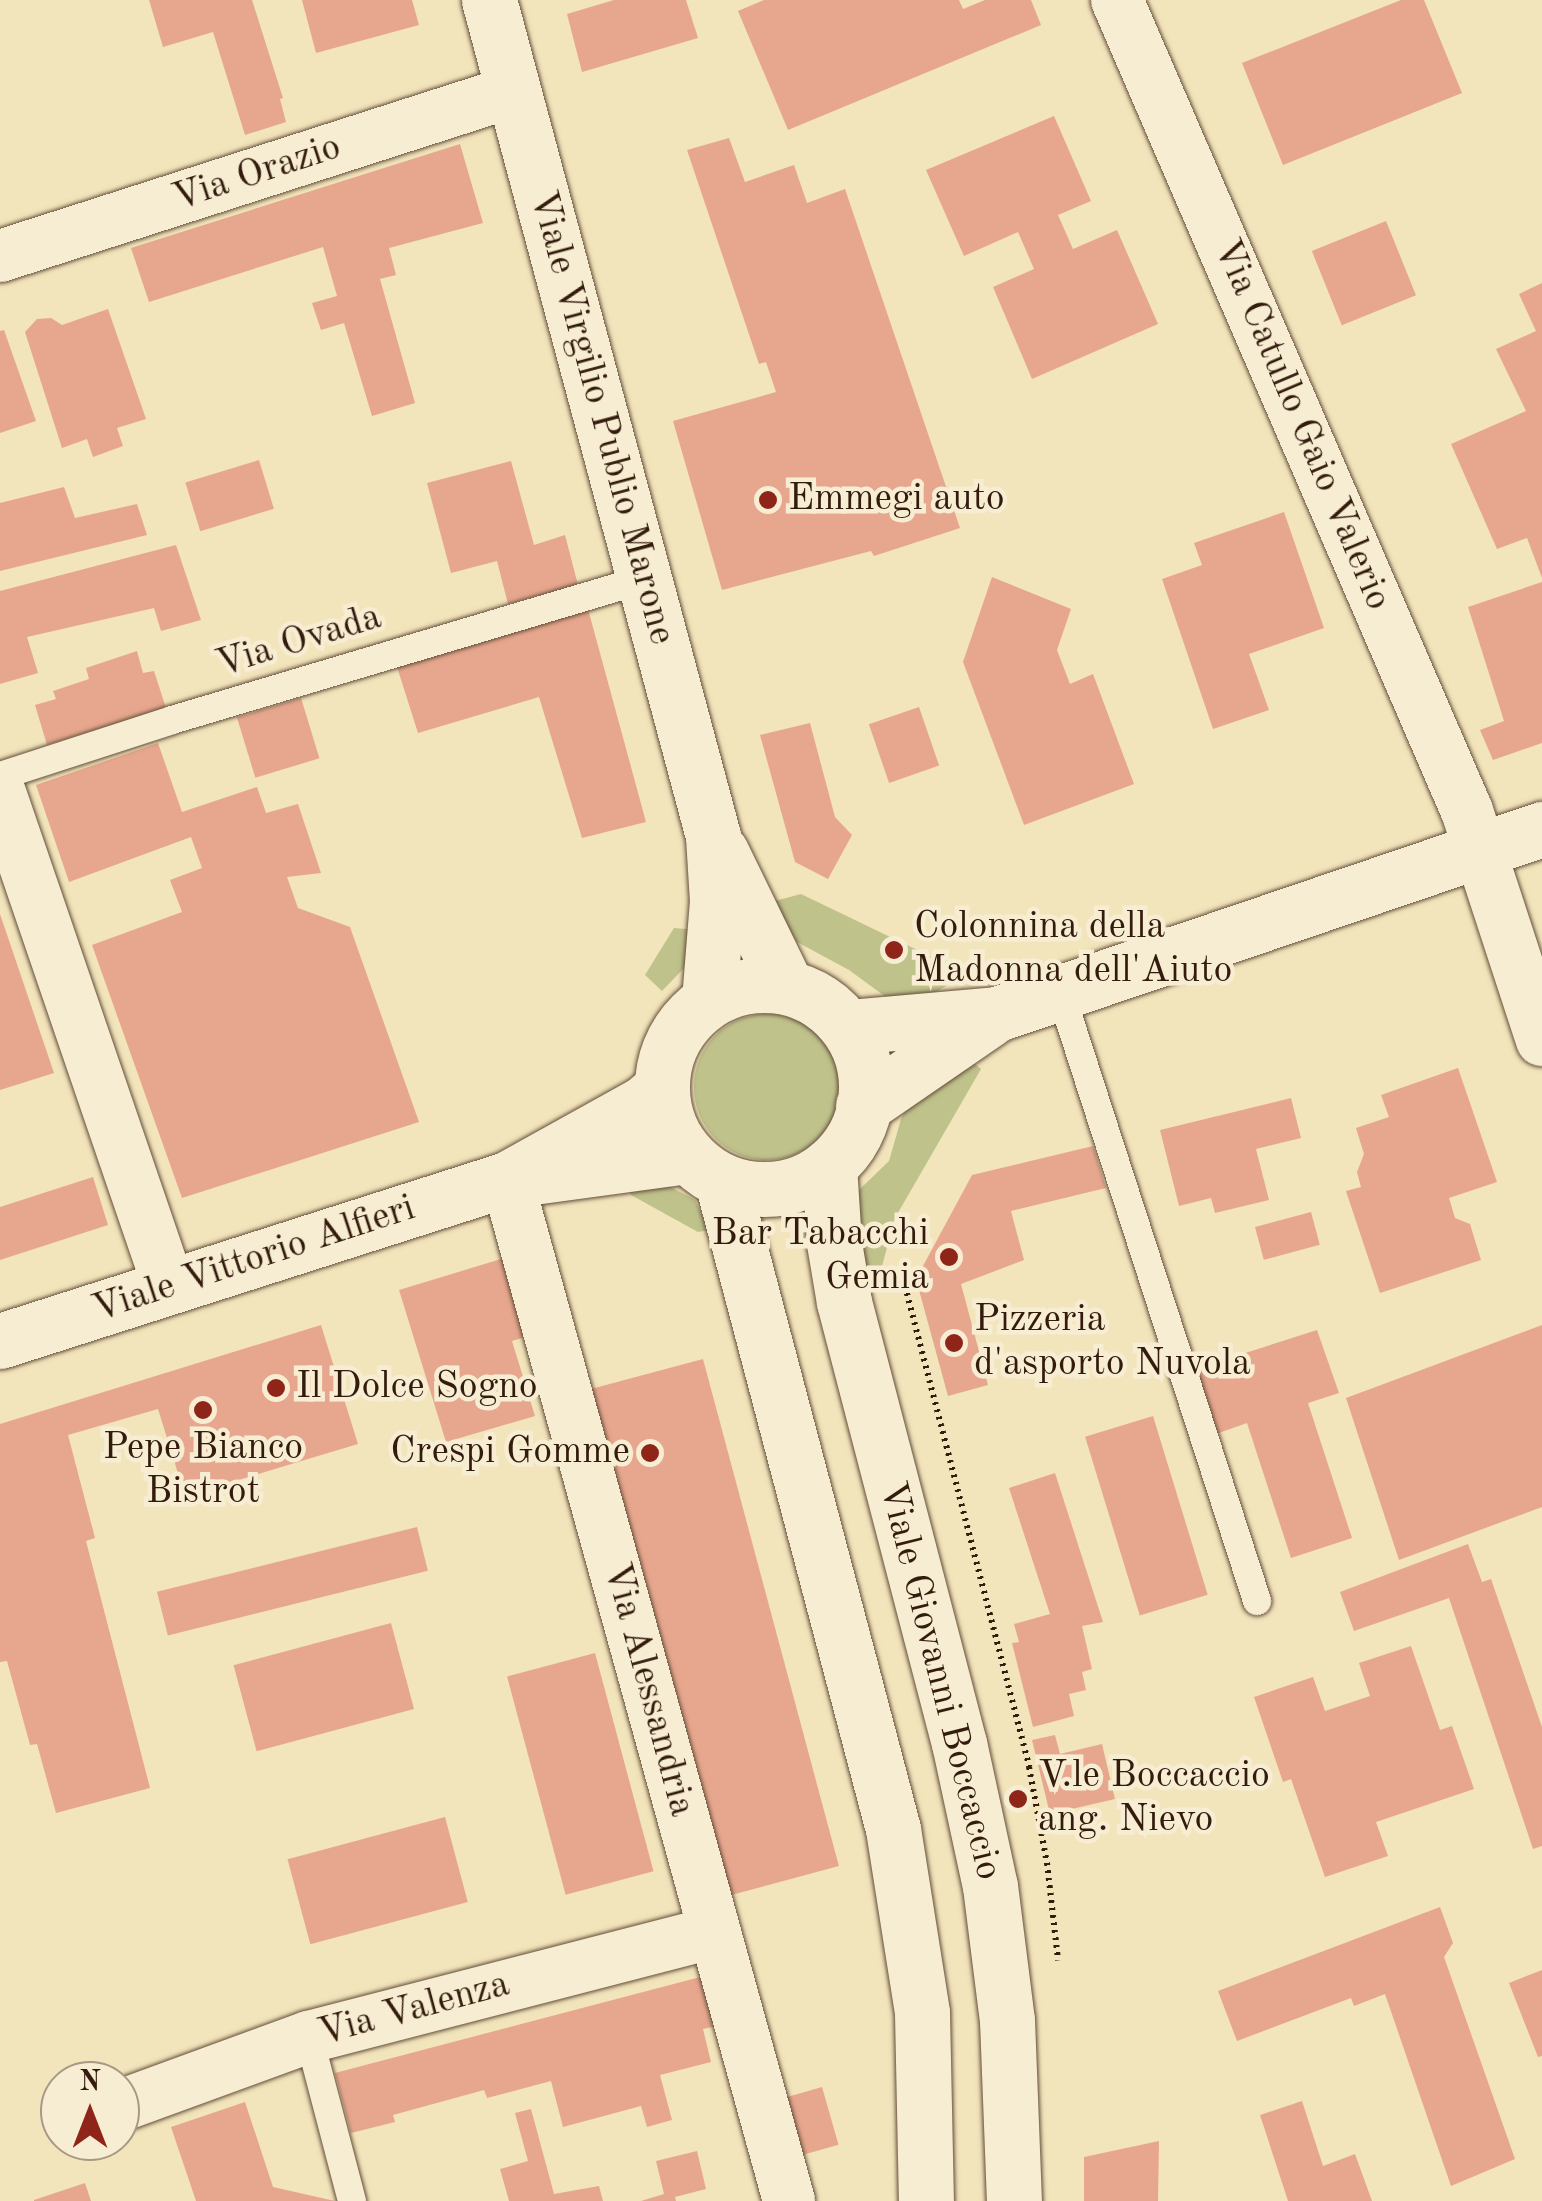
<!DOCTYPE html>
<html>
<head>
<meta charset="utf-8">
<style>
  body { margin:0 }
  #map { position:relative; width:1542px; height:2201px; overflow:hidden; background:#f2e4bb; font-family:"Old Standard TT",serif }
  div>[style] { position:absolute }
  [style*='--x'] { left:calc(var(--x)*1px); top:calc(var(--y)*1px); width:calc(var(--w)*1px); rotate:calc(var(--a)*1deg) }
  .green>* { inset:0; background:#c0c28c }
  .round { border-radius:50% }
  .building>* { inset:0; background:#e7a78e; transform-origin:0 0 }
  .path>* { height:6px; margin-top:-3px; transform-origin:0; background:repeating-linear-gradient(90deg,#331c0e 0 2.5px,transparent 0 7.5px) }
  .roads { filter:drop-shadow(0 0 2px #634e39) drop-shadow(0 0 2px #634e39) }
  .lane>* { height:28px; margin:-14px; padding:0 14px; transform-origin:14px; border-radius:14px; background:#f7edd3 }
  .street>* { height:52px; margin:-26px; padding:0 26px; transform-origin:26px; border-radius:26px; background:#f7edd3 }
  .secondary>* { height:55px; margin:-27.5px; padding:0 27.5px; transform-origin:27.5px; border-radius:27.5px; background:#f7edd3 }
  .secondary>.ring { margin:-27.5px; padding:0; box-sizing:content-box; background:none; border:55px solid #f7edd3; border-radius:50% }
  .dots>* { width:28px; height:28px; translate:-50% -50%; box-sizing:border-box; border:5px solid #f7edd3; border-radius:50% }
  span { translate:-50% -50%; white-space:nowrap; text-align:center; line-height:1.15; -webkit-text-stroke:9px #f7edd3; paint-order:stroke }
  .street-label { font-size:38px; color:#331c0e }
  .poi-label { font-size:38px; color:#331c0e }
  .left { translate:0 -50%; text-align:left }
  .right { translate:-100% -50%; text-align:right }
  .north { position:absolute; left:40px; top:2061px; width:100px; height:100px; box-sizing:border-box; background:#f7edd3; border:2px solid #a99984; border-radius:50%; rotate:0deg; font-size:28px; font-weight:700; line-height:40px; text-align:center; color:#331c0e }
  .north::after { content:''; display:block; margin:auto; width:35px; height:45px; background:#8f2418; clip-path:polygon(50% 0,100% 100%,50% 72%,0 100%) }
</style>
</head>
<body>
<div id="map">
  <div class="green">
    <div style="clip-path:polygon(801px 894px,967px 974px,920px 1001px,890px 1000px,849px 970px,797px 942px,771px 902px)"></div>
    <div style="clip-path:polygon(674px 928px,697px 930px,687px 965px,662px 991px,645px 975px)"></div>
    <div class="round" style="left:694px;top:1014px;width:146px;height:146px"></div>
    <div style="clip-path:polygon(975px 1064px,981px 1069px,895px 1218px,878px 1281px,866px 1283px,849px 1221px,860px 1189px,889px 1161px,901px 1119px,917px 1088px)"></div>
    <div style="clip-path:polygon(650px 1176px,695px 1200px,709px 1230px,698px 1232px,631px 1195px,626px 1178px)"></div>
  </div>
  <div class="building">
    <div style="clip-path:polygon(149px 0,252px 0,283px 98px,280px 99px,286px 122px,245px 135px,213px 32px,163px 47px)"></div>
    <div style="clip-path:polygon(302px 0,412px 0,419px 25px,316px 53px)"></div>
    <div style="clip-path:polygon(614px 0,686px 0,698px 38px,582px 72px,567px 14px)"></div>
    <div style="clip-path:polygon(764px 0,959px 0,963px 9px,985px 0,1031px 0,1041px 25px,788px 130px,738px 11px)"></div>
    <div style="clip-path:polygon(1401px 0,1424px 0,1462px 93px,1283px 165px,1242px 63px)"></div>
    <div style="clip-path:polygon(1054px 116px,1091px 201px,1058px 215px,1073px 249px,1117px 230px,1158px 324px,1032px 379px,993px 287px,1034px 269px,1018px 232px,964px 256px,926px 170px)"></div>
    <div style="clip-path:polygon(729px 138px,745px 182px,794px 165px,807px 203px,845px 189px,960px 528px,874px 556px,871px 551px,722px 590px,673px 421px,776px 392px,766px 362px,759px 364px,687px 150px)"></div>
    <div style="clip-path:polygon(460px 144px,483px 223px,389px 248px,396px 275px,380px 279px,415px 403px,372px 416px,344px 323px,321px 330px,312px 303px,337px 296px,323px 247px,149px 302px,131px 248px)"></div>
    <div style="left:1386px;top:221px;width:80px;height:80px;rotate:68deg"></div>
    <div style="clip-path:polygon(1542px 283px,1542px 578px,1527px 538px,1497px 549px,1451px 444px,1526px 411px,1496px 349px,1536px 331px,1519px 294px)"></div>
    <div style="clip-path:polygon(108px 309px,146px 419px,117px 428px,123px 446px,93px 457px,87px 439px,62px 448px,25px 332px,37px 319px,51px 318px,62px 325px)"></div>
    <div style="clip-path:polygon(4px 330px,36px 421px,0 433px,0 331px)"></div>
    <div style="left:259px;top:460px;width:51px;height:77px;rotate:73deg"></div>
    <div style="clip-path:polygon(511px 461px,534px 545px,565px 535px,578px 585px,508px 604px,497px 561px,451px 573px,427px 483px)"></div>
    <div style="clip-path:polygon(64px 487px,75px 518px,137px 504px,147px 535px,0 571px,0 503px)"></div>
    <div style="clip-path:polygon(1284px 512px,1324px 628px,1249px 654px,1269px 710px,1213px 729px,1162px 579px,1202px 565px,1194px 543px)"></div>
    <div style="clip-path:polygon(176px 545px,201px 620px,161px 631px,154px 608px,27px 637px,38px 673px,0 684px,0 591px)"></div>
    <div style="clip-path:polygon(992px 577px,1071px 609px,1057px 650px,1070px 684px,1093px 674px,1134px 784px,1024px 825px,963px 662px)"></div>
    <div style="clip-path:polygon(1542px 582px,1542px 743px,1493px 760px,1480px 730px,1504px 721px,1468px 607px)"></div>
    <div style="clip-path:polygon(588px 609px,646px 822px,582px 838px,539px 697px,418px 733px,397px 667px)"></div>
    <div style="clip-path:polygon(137px 651px,143px 673px,154px 671px,166px 708px,47px 745px,35px 705px,56px 699px,53px 691px,89px 679px,86px 668px)"></div>
    <div style="left:301px;top:698px;width:63px;height:67px;rotate:73deg"></div>
    <div style="left:919px;top:707px;width:62px;height:53px;rotate:71deg"></div>
    <div style="clip-path:polygon(810px 723px,835px 817px,852px 835px,828px 879px,795px 862px,760px 735px)"></div>
    <div style="clip-path:polygon(158px 743px,182px 812px,257px 787px,266px 813px,298px 804px,321px 873px,287px 877px,298px 908px,350px 927px,419px 1122px,182px 1198px,92px 945px,182px 912px,170px 880px,202px 868px,191px 837px,69px 882px,36px 785px)"></div>
    <div style="clip-path:polygon(0 914px,54px 1073px,0 1090px)"></div>
    <div style="clip-path:polygon(1458px 1068px,1497px 1182px,1449px 1198px,1455px 1218px,1470px 1224px,1481px 1260px,1380px 1293px,1346px 1191px,1361px 1187px,1357px 1172px,1364px 1154px,1356px 1128px,1389px 1117px,1381px 1095px)"></div>
    <div style="clip-path:polygon(1291px 1098px,1301px 1138px,1256px 1149px,1269px 1200px,1215px 1213px,1211px 1198px,1179px 1206px,1160px 1130px)"></div>
    <div style="clip-path:polygon(1093px 1146px,1106px 1188px,1011px 1211px,1024px 1260px,961px 1284px,988px 1385px,948px 1396px,916px 1279px,972px 1175px)"></div>
    <div style="clip-path:polygon(93px 1177px,108px 1225px,0 1260px,0 1207px)"></div>
    <div style="left:1311px;top:1212px;width:34px;height:58px;rotate:75deg"></div>
    <div style="clip-path:polygon(511px 1256px,535px 1334px,512px 1341px,535px 1416px,446px 1442px,399px 1290px)"></div>
    <div style="clip-path:polygon(321px 1325px,358px 1444px,185px 1496px,158px 1409px,68px 1435px,95px 1538px,86px 1541px,150px 1788px,56px 1813px,37px 1744px,30px 1745px,7px 1661px,0 1662px,0 1424px)"></div>
    <div style="clip-path:polygon(1542px 1325px,1542px 1507px,1399px 1560px,1346px 1398px)"></div>
    <div style="clip-path:polygon(1317px 1330px,1339px 1393px,1308px 1403px,1352px 1538px,1291px 1558px,1247px 1423px,1216px 1434px,1195px 1369px)"></div>
    <div style="left:703px;top:1359px;width:525px;height:118px;rotate:75deg"></div>
    <div style="left:1153px;top:1416px;width:187px;height:71px;rotate:73deg"></div>
    <div style="clip-path:polygon(1055px 1473px,1103px 1622px,1082px 1626px,1092px 1669px,1082px 1672px,1086px 1690px,1069px 1694px,1074px 1716px,1033px 1727px,1012px 1643px,1019px 1642px,1014px 1624px,1050px 1614px,1009px 1488px)"></div>
    <div style="left:417px;top:1527px;width:45px;height:268px;rotate:76deg"></div>
    <div style="clip-path:polygon(1468px 1544px,1482px 1582px,1491px 1579px,1542px 1727px,1542px 1846px,1533px 1849px,1449px 1598px,1354px 1631px,1340px 1592px)"></div>
    <div style="left:391px;top:1623px;width:89px;height:163px;rotate:75deg"></div>
    <div style="clip-path:polygon(1411px 1646px,1440px 1730px,1452px 1726px,1474px 1789px,1376px 1822px,1388px 1856px,1325px 1877px,1291px 1779px,1283px 1782px,1254px 1697px,1313px 1677px,1325px 1711px,1370px 1696px,1359px 1663px)"></div>
    <div style="left:595px;top:1653px;width:226px;height:91px;rotate:75deg"></div>
    <div style="clip-path:polygon(1055px 1735px,1060px 1754px,1102px 1744px,1115px 1799px,1050px 1814px,1032px 1740px)"></div>
    <div style="left:445px;top:1817px;width:88px;height:163px;rotate:75deg"></div>
    <div style="clip-path:polygon(1440px 1907px,1453px 1943px,1444px 1957px,1515px 2159px,1451px 2186px,1385px 1994px,1354px 2006px,1351px 1998px,1237px 2041px,1218px 1991px)"></div>
    <div style="clip-path:polygon(1542px 1970px,1542px 2056px,1538px 2057px,1509px 1983px)"></div>
    <div style="clip-path:polygon(704px 1976px,717px 2026px,703px 2029px,711px 2062px,660px 2075px,672px 2120px,647px 2127px,641px 2106px,563px 2127px,551px 2081px,487px 2098px,484px 2090px,393px 2115px,395px 2122px,351px 2133px,335px 2073px)"></div>
    <div style="left:822px;top:2087px;width:60px;height:45px;rotate:74deg"></div>
    <div style="clip-path:polygon(1302px 2101px,1323px 2166px,1355px 2154px,1372px 2201px,1288px 2201px,1260px 2115px)"></div>
    <div style="clip-path:polygon(245px 2102px,273px 2187px,335px 2201px,196px 2201px,171px 2127px)"></div>
    <div style="clip-path:polygon(531px 2109px,554px 2194px,599px 2186px,603px 2201px,509px 2201px,500px 2169px,528px 2161px,515px 2113px)"></div>
    <div style="clip-path:polygon(1159px 2141px,1158px 2201px,1084px 2201px,1084px 2157px)"></div>
    <div style="clip-path:polygon(697px 2151px,706px 2189px,675px 2197px,676px 2201px,641px 2201px,664px 2194px,656px 2161px)"></div>
    <div style="clip-path:polygon(85px 2183px,91px 2201px,34px 2201px,34px 2200px)"></div>
  </div>
  <div class="path">
    <div style="--x:905;--y:1286;--w:497;--a:75.5"></div>
    <div style="--x:1029;--y:1767;--w:98;--a:79.4"></div>
    <div style="--x:1047;--y:1863;--w:98;--a:83.5"></div>
  </div>
  <div class="roads">
    <div class="lane">
      <div style="--x:0;--y:776;--w:181;--a:-18"></div>
      <div style="--x:172;--y:720;--w:493;--a:-16.6"></div>
      <div style="--x:1061;--y:994;--w:638;--a:72.1"></div>
      <div style="--x:309;--y:2037;--w:170;--a:75.3"></div>
    </div>
    <div class="street">
      <div style="--x:1117;--y:0;--w:883;--a:66.66"></div>
      <div style="--x:1467;--y:811;--w:241;--a:71.9"></div>
      <div style="--x:0;--y:256;--w:540;--a:-17.8"></div>
      <div style="--x:0;--y:793;--w:522;--a:71.11"></div>
      <div style="--x:507;--y:1179;--w:1060;--a:74.57"></div>
      <div style="--x:120;--y:2106;--w:201;--a:-20.1"></div>
      <div style="--x:309;--y:2037;--w:418;--a:-14.5"></div>
    </div>
    <div class="secondary">
      <div style="--x:489;--y:0;--w:865;--a:75"></div>
      <div style="--x:713;--y:836;--w:65;--a:86.5"></div>
      <div style="--x:717;--y:901;--w:99;--a:94.6"></div>
      <div style="--x:721;--y:852;--w:149;--a:64.1"></div>
      <div class="ring" style="left:662px;top:985px;width:149px;height:149px"></div>
      <div style="--x:849;--y:1027;--w:149;--a:-5"></div>
      <div style="--x:997;--y:1014;--w:576;--a:-18.75"></div>
      <div style="--x:863;--y:1106;--w:152;--a:-34.5"></div>
      <div style="--x:829;--y:1166;--w:77;--a:86.3"></div>
      <div style="--x:834;--y:1243;--w:60;--a:80.4"></div>
      <div style="--x:844;--y:1302;--w:456;--a:75.4"></div>
      <div style="--x:959;--y:1743;--w:146;--a:77.8"></div>
      <div style="--x:990;--y:1886;--w:135;--a:82.8"></div>
      <div style="--x:1007;--y:2020;--w:181;--a:87.8"></div>
      <div style="--x:525;--y:1178;--w:164;--a:-7.7"></div>
      <div style="--x:722;--y:1181;--w:670;--a:75.22"></div>
      <div style="--x:893;--y:1829;--w:186;--a:81"></div>
      <div style="--x:922;--y:2013;--w:188;--a:88.8"></div>
      <div style="--x:0;--y:1341;--w:532;--a:-17.72"></div>
      <div style="--x:507;--y:1179;--w:157;--a:-29"></div>
      <div style="--x:644;--y:1103;--w:23;--a:-41"></div>
    </div>
  </div>
  <div class="dots">
    <div style="left:768px;top:500px;background:#8f2418"></div>
    <div style="left:894px;top:950px;background:#8f2418"></div>
    <div style="left:949px;top:1257px;background:#8f2418"></div>
    <div style="left:954px;top:1343px;background:#8f2418"></div>
    <div style="left:276px;top:1388px;background:#8f2418"></div>
    <div style="left:203px;top:1410px;background:#8f2418"></div>
    <div style="left:650px;top:1453px;background:#8f2418"></div>
    <div style="left:1018px;top:1799px;background:#8f2418"></div>
  </div>
  <div class="street-label">
    <span style="left:257px;top:174px;rotate:-18deg">Via Orazio</span>
    <span style="left:601px;top:418px;rotate:75deg">Viale Virgilio Publio Marone</span>
    <span style="left:1301px;top:425px;rotate:67deg">Via Catullo Gaio Valerio</span>
    <span style="left:299px;top:642px;rotate:-17deg">Via Ovada</span>
    <span style="left:254px;top:1260px;rotate:-18deg">Viale Vittorio Alfieri</span>
    <span style="left:939px;top:1681px;rotate:76deg">Viale Giovanni Boccaccio</span>
    <span style="left:648px;top:1690px;rotate:75deg">Via Alessandria</span>
    <span style="left:414px;top:2010px;rotate:-15deg">Via Valenza</span>
  </div>
  <div class="poi-label">
    <span class="left" style="left:788px;top:500px">Emmegi auto</span>
    <span class="left" style="left:914px;top:950px">Colonnina della<br>Madonna dell'Aiuto</span>
    <span class="right" style="left:929px;top:1257px">Bar Tabacchi<br>Gemia</span>
    <span class="left" style="left:974px;top:1343px">Pizzeria<br>d'asporto Nuvola</span>
    <span class="left" style="left:296px;top:1388px">Il Dolce Sogno</span>
    <span style="left:203px;top:1471px">Pepe Bianco<br>Bistrot</span>
    <span class="right" style="left:630px;top:1453px">Crespi Gomme</span>
    <span class="left" style="left:1038px;top:1799px">V.le Boccaccio<br>ang. Nievo</span>
  </div>
  <div class="north">N</div>
</div>
</body>
</html>
